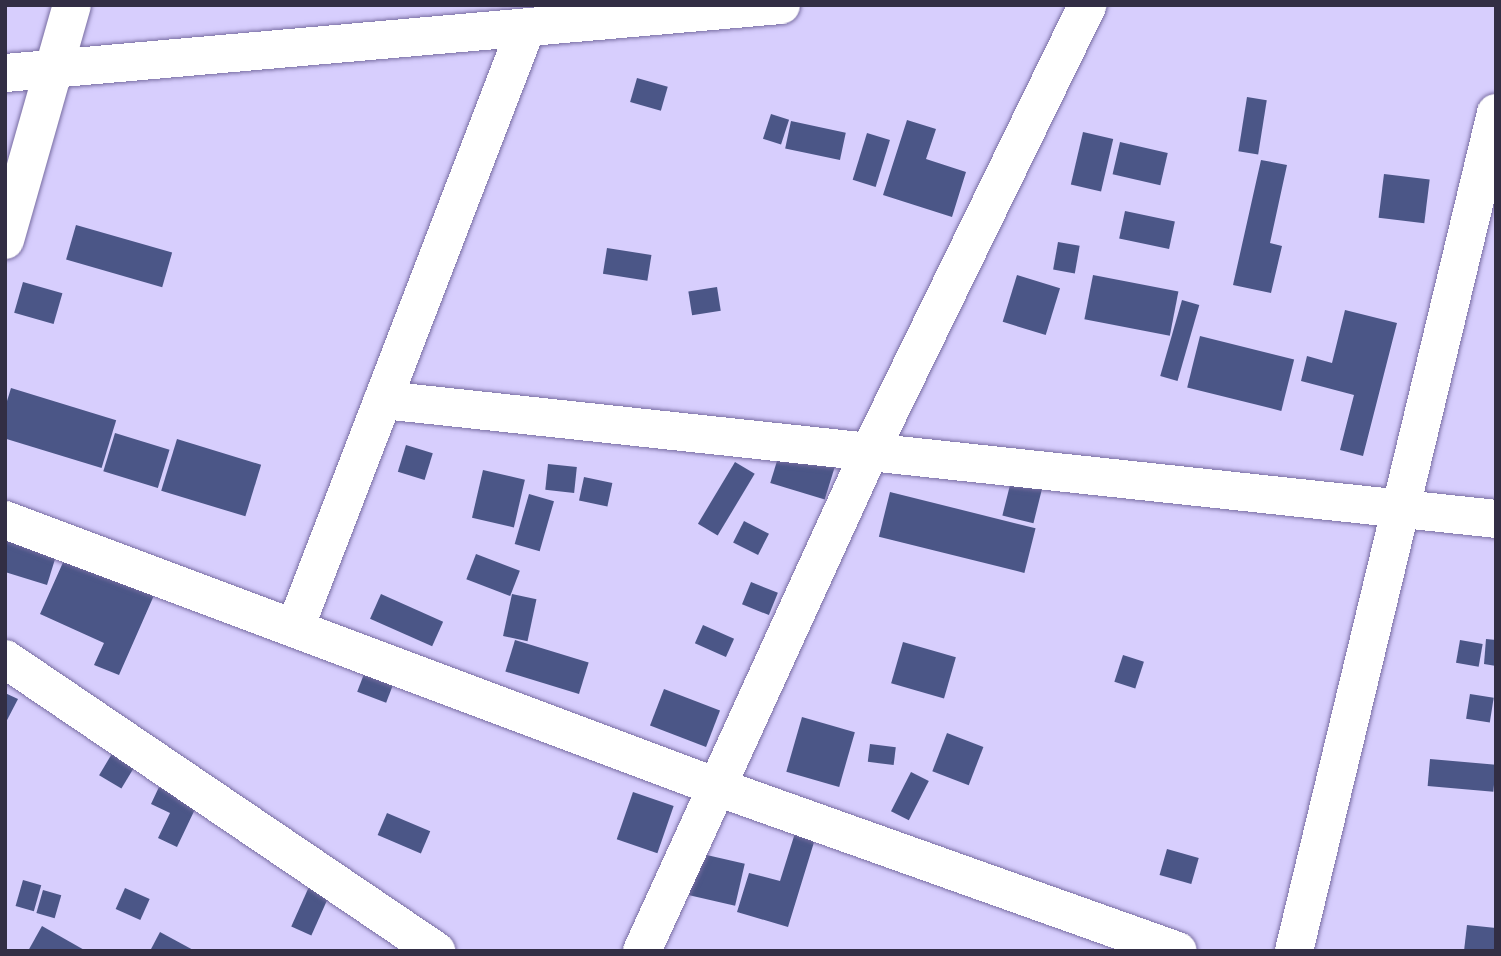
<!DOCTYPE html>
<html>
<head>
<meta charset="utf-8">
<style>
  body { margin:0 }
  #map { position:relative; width:1501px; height:956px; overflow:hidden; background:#d7cefd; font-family:Lato,sans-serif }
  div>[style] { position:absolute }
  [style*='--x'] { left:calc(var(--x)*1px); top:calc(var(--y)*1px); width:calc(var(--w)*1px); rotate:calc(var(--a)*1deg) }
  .building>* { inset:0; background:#4b5687; transform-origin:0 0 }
  .roads { filter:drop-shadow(0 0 2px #776ca1) drop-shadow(0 0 2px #776ca1) }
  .minor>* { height:38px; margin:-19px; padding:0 19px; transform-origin:19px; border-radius:19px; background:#fff }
  .tertiary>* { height:38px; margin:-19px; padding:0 19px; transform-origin:19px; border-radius:19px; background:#fff }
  span { translate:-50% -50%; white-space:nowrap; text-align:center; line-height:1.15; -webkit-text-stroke:7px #e3dff7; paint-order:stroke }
  .frame { position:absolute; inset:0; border:7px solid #322e44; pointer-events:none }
</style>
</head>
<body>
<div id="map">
  <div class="building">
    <div style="left:637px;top:78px;width:32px;height:25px;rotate:16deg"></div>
    <div style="left:1247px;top:97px;width:20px;height:55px;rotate:9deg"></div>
    <div style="left:771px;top:114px;width:19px;height:26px;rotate:18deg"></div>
    <div style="clip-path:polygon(907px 120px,936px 129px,926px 159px,966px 172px,952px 217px,883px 195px)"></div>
    <div style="left:791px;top:121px;width:56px;height:28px;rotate:12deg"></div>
    <div style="left:1083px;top:132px;width:31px;height:54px;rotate:13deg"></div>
    <div style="left:867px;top:133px;width:24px;height:49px;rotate:17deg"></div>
    <div style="left:1120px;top:142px;width:49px;height:33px;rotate:13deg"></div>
    <div style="clip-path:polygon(1261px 160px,1287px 165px,1270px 243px,1282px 246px,1271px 293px,1233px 285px)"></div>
    <div style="left:1384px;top:174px;width:46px;height:44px;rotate:7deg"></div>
    <div style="left:1125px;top:211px;width:51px;height:28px;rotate:12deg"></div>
    <div style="left:76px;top:225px;width:100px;height:36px;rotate:16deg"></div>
    <div style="left:1058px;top:242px;width:22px;height:28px;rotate:10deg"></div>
    <div style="left:607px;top:248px;width:45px;height:26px;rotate:9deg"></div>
    <div style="left:1017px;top:275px;width:45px;height:49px;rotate:17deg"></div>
    <div style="left:1093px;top:275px;width:87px;height:45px;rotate:11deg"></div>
    <div style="left:23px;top:282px;width:41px;height:32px;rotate:16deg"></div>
    <div style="left:717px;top:287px;width:24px;height:29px;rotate:81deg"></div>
    <div style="left:1182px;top:300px;width:18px;height:79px;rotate:16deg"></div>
    <div style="clip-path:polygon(1345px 310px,1397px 323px,1363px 456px,1340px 450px,1354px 395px,1301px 381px,1307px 356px,1332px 363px)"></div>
    <div style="left:1200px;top:336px;width:97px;height:53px;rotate:14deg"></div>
    <div style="left:11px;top:388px;width:110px;height:50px;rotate:17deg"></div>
    <div style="left:115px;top:433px;width:57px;height:40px;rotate:17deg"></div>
    <div style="left:784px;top:438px;width:57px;height:47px;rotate:17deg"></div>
    <div style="left:177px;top:439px;width:88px;height:54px;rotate:17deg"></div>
    <div style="left:406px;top:445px;width:28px;height:28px;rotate:17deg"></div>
    <div style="left:735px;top:462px;width:23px;height:72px;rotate:31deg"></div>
    <div style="left:548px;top:464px;width:29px;height:26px;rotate:6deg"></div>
    <div style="left:1014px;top:469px;width:32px;height:48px;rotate:14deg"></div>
    <div style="left:483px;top:470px;width:43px;height:49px;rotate:13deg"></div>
    <div style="left:584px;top:477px;width:29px;height:24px;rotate:12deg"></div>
    <div style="left:890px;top:492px;width:150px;height:46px;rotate:14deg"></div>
    <div style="left:529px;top:494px;width:26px;height:52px;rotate:16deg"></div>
    <div style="left:744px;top:521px;width:28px;height:24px;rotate:27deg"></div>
    <div style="clip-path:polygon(5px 526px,60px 543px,47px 585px,5px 572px)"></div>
    <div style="clip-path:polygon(69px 549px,159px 584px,119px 675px,94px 665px,104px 643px,40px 614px)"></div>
    <div style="left:476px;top:554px;width:47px;height:27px;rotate:21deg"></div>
    <div style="left:751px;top:582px;width:29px;height:24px;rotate:22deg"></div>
    <div style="left:381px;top:594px;width:68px;height:27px;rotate:24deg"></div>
    <div style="left:512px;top:594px;width:25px;height:43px;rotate:12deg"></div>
    <div style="left:703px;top:625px;width:34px;height:20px;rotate:24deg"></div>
    <div style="clip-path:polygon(1486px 639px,1496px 640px,1496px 666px,1484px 664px)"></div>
    <div style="left:515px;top:640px;width:77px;height:33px;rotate:17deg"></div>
    <div style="left:1460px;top:640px;width:23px;height:23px;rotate:10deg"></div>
    <div style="left:903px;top:642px;width:55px;height:43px;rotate:16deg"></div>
    <div style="left:1123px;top:655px;width:22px;height:28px;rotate:18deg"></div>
    <div style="left:364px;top:674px;width:31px;height:19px;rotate:21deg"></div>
    <div style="left:664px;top:689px;width:60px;height:39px;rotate:21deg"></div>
    <div style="clip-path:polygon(5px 693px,18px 699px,5px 724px)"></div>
    <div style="left:1470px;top:694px;width:24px;height:25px;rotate:9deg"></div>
    <div style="left:802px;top:717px;width:55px;height:57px;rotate:16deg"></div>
    <div style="left:947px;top:733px;width:39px;height:41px;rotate:21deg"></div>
    <div style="left:870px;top:744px;width:26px;height:18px;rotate:7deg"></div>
    <div style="left:113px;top:752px;width:26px;height:27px;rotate:31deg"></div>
    <div style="left:1430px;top:759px;width:66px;height:27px;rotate:5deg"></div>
    <div style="left:911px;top:772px;width:20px;height:44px;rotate:27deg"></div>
    <div style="clip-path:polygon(159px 787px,197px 805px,177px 847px,158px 838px,170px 813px,151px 804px)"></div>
    <div style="left:633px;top:792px;width:43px;height:50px;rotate:19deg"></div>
    <div style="left:387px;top:813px;width:47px;height:24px;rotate:23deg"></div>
    <div style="clip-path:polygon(795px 833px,815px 839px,788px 927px,737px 912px,749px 873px,780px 881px)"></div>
    <div style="left:1167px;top:849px;width:33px;height:27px;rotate:16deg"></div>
    <div style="left:698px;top:853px;width:48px;height:43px;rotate:13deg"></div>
    <div style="left:23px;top:880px;width:19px;height:27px;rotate:16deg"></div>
    <div style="left:312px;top:880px;width:22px;height:51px;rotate:24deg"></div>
    <div style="left:125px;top:888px;width:27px;height:23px;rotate:24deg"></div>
    <div style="left:43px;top:890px;width:19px;height:24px;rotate:16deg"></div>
    <div style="clip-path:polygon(1467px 925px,1496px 928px,1496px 951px,1464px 951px)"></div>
    <div style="clip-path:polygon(42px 926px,86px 951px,28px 951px)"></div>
    <div style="clip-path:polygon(160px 932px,195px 951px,150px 951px)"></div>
  </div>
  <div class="roads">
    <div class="minor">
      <div style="--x:5;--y:240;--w:244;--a:-74.1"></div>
      <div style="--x:383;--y:400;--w:1119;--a:6.1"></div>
      <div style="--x:5;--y:520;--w:760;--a:20.56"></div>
      <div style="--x:717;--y:787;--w:489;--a:19.6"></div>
      <div style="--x:295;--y:628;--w:640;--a:-68.93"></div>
      <div style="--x:642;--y:951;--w:552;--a:-65.48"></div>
      <div style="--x:871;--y:449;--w:494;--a:-64"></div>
    </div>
    <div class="tertiary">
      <div style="--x:5;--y:73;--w:779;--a:-5.01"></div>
      <div style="--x:5;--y:659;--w:521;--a:34.12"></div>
      <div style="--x:1294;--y:951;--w:862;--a:-76.45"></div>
    </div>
  </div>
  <div class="frame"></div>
</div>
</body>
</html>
